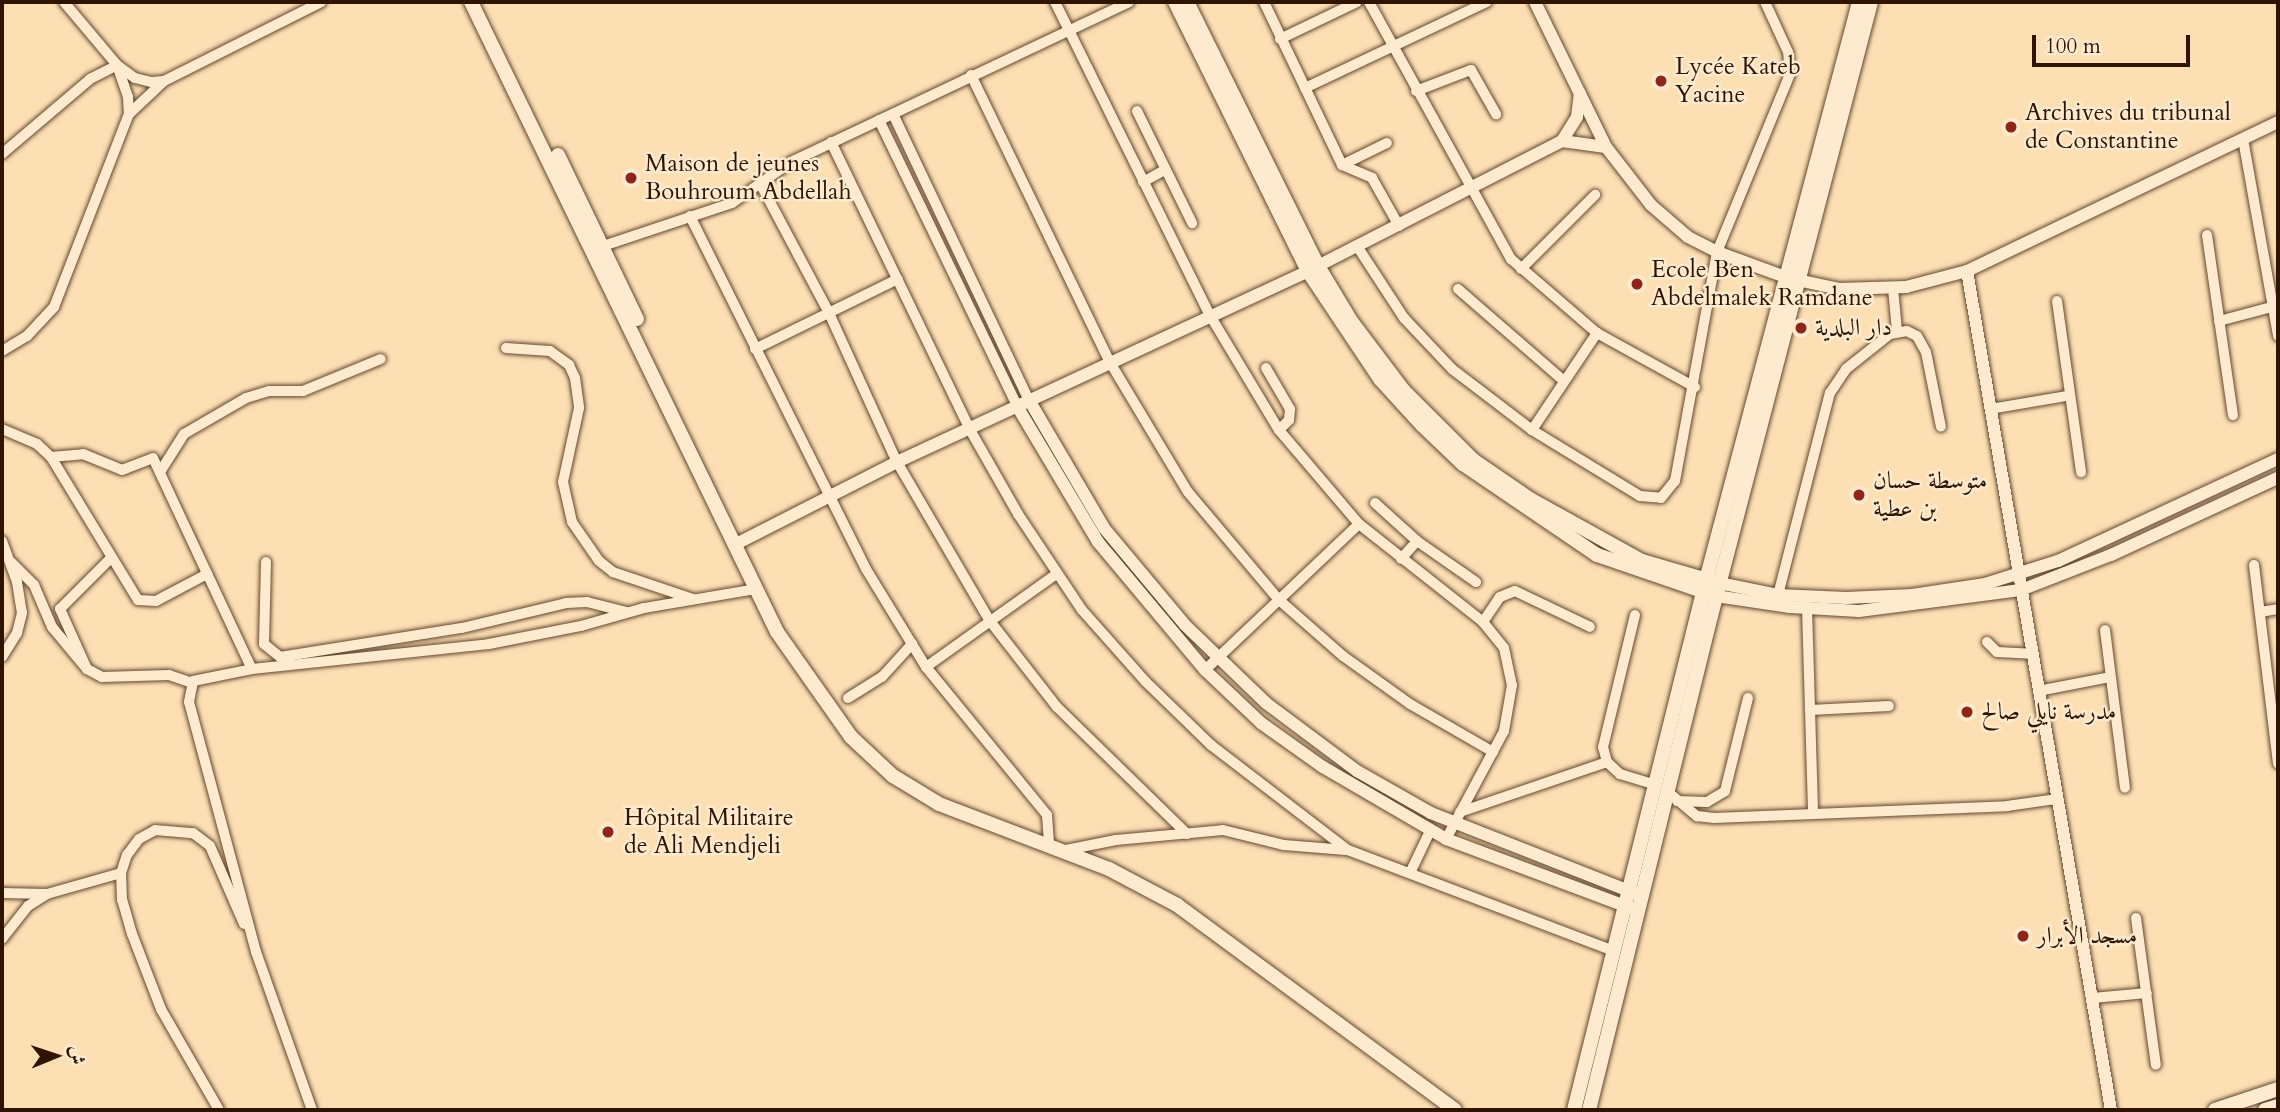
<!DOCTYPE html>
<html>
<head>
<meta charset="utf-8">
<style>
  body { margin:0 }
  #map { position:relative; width:2280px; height:1112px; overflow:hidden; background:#fddfb4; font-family:Cardo,Amiri,serif }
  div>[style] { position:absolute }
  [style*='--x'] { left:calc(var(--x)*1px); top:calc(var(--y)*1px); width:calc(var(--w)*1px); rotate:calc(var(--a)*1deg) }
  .roads { filter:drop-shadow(0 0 2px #62472e) drop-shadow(0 0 2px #62472e) }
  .minor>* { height:10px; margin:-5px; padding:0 5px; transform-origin:5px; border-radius:5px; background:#feeace }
  .tertiary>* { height:12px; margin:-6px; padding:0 6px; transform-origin:6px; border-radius:6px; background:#feeace }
  .secondary>* { height:14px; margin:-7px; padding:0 7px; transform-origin:7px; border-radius:7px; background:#feeace }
  .dots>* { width:19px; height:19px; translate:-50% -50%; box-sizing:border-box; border:4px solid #feeace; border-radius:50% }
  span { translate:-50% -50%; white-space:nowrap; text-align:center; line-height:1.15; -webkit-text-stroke:5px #feeace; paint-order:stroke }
  .poi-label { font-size:24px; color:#2f1402 }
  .left { translate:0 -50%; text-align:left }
  .frame { position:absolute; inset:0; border:4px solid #2f1402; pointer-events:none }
  .north { position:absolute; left:21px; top:1021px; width:70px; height:70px; -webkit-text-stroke:5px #feeace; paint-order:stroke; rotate:88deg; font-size:19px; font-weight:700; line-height:28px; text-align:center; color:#2f1402 }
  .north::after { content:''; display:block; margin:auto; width:24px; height:32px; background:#2f1402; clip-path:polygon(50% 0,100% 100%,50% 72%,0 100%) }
  .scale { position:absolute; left:2032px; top:35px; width:158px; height:32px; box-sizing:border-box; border:4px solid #2f1402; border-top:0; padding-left:9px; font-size:21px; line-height:24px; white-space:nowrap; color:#2f1402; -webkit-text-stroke:5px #feeace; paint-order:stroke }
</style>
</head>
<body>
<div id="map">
  <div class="roads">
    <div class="minor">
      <div style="--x:64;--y:2;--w:82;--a:49.9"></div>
      <div style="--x:117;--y:65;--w:22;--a:36"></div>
      <div style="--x:135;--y:78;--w:16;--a:14"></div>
      <div style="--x:151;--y:82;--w:13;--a:-4"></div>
      <div style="--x:164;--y:81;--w:176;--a:-26.7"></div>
      <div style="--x:1055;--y:2;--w:352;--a:63.7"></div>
      <div style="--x:1211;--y:317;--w:132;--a:59"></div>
      <div style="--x:1279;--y:430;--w:123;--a:49.6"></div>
      <div style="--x:1359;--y:524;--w:158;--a:38.3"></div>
      <div style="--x:1483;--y:622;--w:33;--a:51"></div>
      <div style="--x:1504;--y:648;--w:38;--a:78"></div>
      <div style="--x:1512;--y:685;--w:47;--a:99.9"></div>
      <div style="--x:1504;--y:731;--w:123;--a:118.2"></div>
      <div style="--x:1264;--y:2;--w:181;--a:64.4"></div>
      <div style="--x:1342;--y:165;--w:33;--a:23"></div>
      <div style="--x:1372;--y:178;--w:55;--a:60.6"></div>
      <div style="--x:1369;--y:2;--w:294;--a:61.1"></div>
      <div style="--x:1511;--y:259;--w:113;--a:40.7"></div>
      <div style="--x:1597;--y:333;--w:112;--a:28.9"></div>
      <div style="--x:1280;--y:39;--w:85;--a:-25.7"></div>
      <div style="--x:971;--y:75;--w:321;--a:64.2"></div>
      <div style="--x:1111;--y:364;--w:149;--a:59"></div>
      <div style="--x:1188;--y:492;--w:140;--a:49.9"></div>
      <div style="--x:1278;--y:599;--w:86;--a:41.2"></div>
      <div style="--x:1343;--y:656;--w:82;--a:35.6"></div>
      <div style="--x:1410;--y:704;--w:96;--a:30"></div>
      <div style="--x:1305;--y:88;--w:201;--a:-25.3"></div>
      <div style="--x:1416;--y:91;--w:59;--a:-20.9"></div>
      <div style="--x:1471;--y:70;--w:51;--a:60.4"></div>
      <div style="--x:1137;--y:111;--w:125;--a:63.8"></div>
      <div style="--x:893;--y:114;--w:317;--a:64.6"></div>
      <div style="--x:879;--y:120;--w:318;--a:64.2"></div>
      <div style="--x:2243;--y:139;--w:200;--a:79.9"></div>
      <div style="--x:831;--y:142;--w:318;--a:64.2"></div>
      <div style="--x:969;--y:428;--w:99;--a:60.3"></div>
      <div style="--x:1018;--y:514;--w:115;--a:56.3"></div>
      <div style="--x:1082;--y:610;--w:96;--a:48.4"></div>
      <div style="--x:1146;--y:682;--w:91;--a:44.1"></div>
      <div style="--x:1211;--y:745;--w:173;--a:37.5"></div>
      <div style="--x:1348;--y:850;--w:285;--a:20.8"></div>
      <div style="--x:2;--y:154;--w:116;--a:-40.4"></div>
      <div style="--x:90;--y:79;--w:30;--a:-27"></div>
      <div style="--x:117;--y:65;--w:34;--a:71"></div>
      <div style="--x:128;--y:97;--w:17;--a:87"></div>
      <div style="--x:1342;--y:165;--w:50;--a:-26.1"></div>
      <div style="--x:1143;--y:182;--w:25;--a:-29"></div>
      <div style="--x:761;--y:185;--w:145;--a:62"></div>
      <div style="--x:829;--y:313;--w:164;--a:65.5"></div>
      <div style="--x:897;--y:462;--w:184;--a:59.7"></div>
      <div style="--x:990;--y:621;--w:109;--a:52.1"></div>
      <div style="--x:1057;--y:707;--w:182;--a:44.3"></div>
      <div style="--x:690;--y:216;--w:394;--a:63.5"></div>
      <div style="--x:866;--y:569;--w:115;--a:58.5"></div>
      <div style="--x:926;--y:667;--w:191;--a:50.7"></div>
      <div style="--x:1047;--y:815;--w:31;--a:86"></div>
      <div style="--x:2207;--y:235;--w:182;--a:81.8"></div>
      <div style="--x:603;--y:246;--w:136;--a:-18.4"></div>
      <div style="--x:732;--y:203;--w:72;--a:-34.8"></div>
      <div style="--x:791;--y:162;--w:374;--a:-25.3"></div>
      <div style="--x:1357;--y:246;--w:86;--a:56.9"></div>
      <div style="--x:1404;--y:318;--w:70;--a:46.7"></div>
      <div style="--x:1452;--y:369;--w:101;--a:37.3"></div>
      <div style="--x:1532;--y:430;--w:127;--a:31.4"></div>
      <div style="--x:1640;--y:496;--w:21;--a:5"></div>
      <div style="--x:1661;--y:498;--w:22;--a:-51"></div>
      <div style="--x:1675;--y:481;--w:233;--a:-79.6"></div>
      <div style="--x:1717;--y:252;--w:192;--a:-67.7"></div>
      <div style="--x:1790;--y:74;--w:22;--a:-95"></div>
      <div style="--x:1788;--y:52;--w:55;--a:-114.7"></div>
      <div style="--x:1521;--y:269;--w:105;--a:-45"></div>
      <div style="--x:1893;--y:288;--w:43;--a:84.7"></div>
      <div style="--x:1458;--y:289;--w:140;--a:41"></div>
      <div style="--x:2057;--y:301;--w:173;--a:82"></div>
      <div style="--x:2219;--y:321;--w:55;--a:-14.8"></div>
      <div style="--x:506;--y:348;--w:44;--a:3.9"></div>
      <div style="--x:550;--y:351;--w:24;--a:36"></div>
      <div style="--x:569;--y:365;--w:14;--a:65"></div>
      <div style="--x:575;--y:378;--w:30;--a:82"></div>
      <div style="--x:579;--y:408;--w:76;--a:102.2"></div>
      <div style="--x:563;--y:482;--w:41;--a:77.3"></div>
      <div style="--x:572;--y:522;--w:47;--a:55.3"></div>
      <div style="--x:599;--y:561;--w:18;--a:38"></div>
      <div style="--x:613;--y:572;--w:84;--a:18.6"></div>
      <div style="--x:755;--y:349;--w:159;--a:-26.1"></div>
      <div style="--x:2;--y:351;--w:29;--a:-31"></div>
      <div style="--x:27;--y:336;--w:40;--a:-47"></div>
      <div style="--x:54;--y:307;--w:207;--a:-68.8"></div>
      <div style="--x:129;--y:114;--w:48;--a:-43.3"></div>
      <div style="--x:1266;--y:368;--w:48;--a:59.7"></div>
      <div style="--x:1290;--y:409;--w:11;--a:95"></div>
      <div style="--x:1289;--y:420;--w:14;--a:135"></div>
      <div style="--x:1990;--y:409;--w:78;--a:-9.6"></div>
      <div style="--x:2;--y:429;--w:38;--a:23"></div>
      <div style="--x:37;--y:444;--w:19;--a:43"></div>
      <div style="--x:51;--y:457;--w:167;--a:58.7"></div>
      <div style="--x:138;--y:600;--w:18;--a:3"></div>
      <div style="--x:156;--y:601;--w:58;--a:-27.9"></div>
      <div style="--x:1532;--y:430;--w:117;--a:-56.2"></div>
      <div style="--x:51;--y:457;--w:32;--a:-5"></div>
      <div style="--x:83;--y:454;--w:42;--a:22.3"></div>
      <div style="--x:122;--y:470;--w:33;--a:-21"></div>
      <div style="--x:153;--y:458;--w:233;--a:64.9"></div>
      <div style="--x:160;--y:472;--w:45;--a:-57.7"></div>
      <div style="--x:184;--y:434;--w:72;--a:-30.1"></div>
      <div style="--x:246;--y:398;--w:24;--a:-17"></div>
      <div style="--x:269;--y:391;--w:34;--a:0"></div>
      <div style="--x:303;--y:391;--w:84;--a:-22.3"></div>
      <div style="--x:1375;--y:503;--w:57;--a:42.1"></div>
      <div style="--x:1417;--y:541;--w:24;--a:132"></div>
      <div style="--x:2;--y:541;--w:44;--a:69.9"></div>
      <div style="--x:17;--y:582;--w:31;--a:81"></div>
      <div style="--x:22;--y:613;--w:21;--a:104"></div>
      <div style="--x:17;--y:633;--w:28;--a:122"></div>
      <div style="--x:1417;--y:541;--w:72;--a:34.8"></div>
      <div style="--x:11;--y:562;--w:33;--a:45"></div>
      <div style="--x:34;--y:585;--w:46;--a:66.8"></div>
      <div style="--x:52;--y:627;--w:55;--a:50.2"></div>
      <div style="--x:87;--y:669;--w:17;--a:28"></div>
      <div style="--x:102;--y:677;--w:67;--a:-1.7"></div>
      <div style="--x:169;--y:675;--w:24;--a:19"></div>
      <div style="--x:266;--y:562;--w:82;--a:91.4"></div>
      <div style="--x:264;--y:644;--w:21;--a:39"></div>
      <div style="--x:280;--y:657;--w:184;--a:-9.1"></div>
      <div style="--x:462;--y:628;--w:107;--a:-13.5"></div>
      <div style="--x:566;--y:603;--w:21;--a:-3"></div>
      <div style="--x:587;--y:602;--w:40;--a:14.4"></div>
      <div style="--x:2254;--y:565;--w:200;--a:83.1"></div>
      <div style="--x:1778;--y:595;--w:209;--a:-75.6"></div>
      <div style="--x:1830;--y:393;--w:29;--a:-56"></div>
      <div style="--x:1846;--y:369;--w:56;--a:-38.5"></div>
      <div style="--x:1890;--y:334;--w:17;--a:-10"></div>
      <div style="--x:1907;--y:331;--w:11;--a:27"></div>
      <div style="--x:1917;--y:336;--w:18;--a:61"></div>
      <div style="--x:1926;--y:352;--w:76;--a:78.7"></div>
      <div style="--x:1807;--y:608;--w:205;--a:88.3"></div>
      <div style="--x:2260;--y:612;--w:18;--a:-9"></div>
      <div style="--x:1635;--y:615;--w:136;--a:103.6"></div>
      <div style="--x:1603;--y:747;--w:16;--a:75"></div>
      <div style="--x:1607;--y:762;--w:18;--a:43"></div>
      <div style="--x:1620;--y:774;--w:37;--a:17"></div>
      <div style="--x:1483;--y:622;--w:30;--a:-56"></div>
      <div style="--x:1500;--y:597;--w:16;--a:-22"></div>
      <div style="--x:1515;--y:591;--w:83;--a:25.6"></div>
      <div style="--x:2105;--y:630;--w:159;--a:82.8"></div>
      <div style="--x:1987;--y:642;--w:14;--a:45"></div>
      <div style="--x:1997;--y:652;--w:34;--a:3"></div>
      <div style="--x:926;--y:667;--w:158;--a:-35.5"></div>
      <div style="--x:87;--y:669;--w:66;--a:-114.2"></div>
      <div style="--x:60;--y:609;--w:71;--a:-45"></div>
      <div style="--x:1205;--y:670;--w:212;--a:-43.5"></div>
      <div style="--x:2038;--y:691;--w:73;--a:-11"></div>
      <div style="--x:848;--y:698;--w:40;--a:-32"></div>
      <div style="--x:882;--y:677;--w:45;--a:-47.7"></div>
      <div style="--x:1810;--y:710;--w:79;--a:-2.9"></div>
      <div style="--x:1668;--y:792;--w:38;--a:40"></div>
      <div style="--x:1697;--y:816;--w:17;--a:7"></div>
      <div style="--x:1714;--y:818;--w:293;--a:-2.3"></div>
      <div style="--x:2007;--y:806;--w:49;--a:-8.1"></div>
      <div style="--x:1677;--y:801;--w:30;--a:2"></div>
      <div style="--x:1707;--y:802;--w:21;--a:-31"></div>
      <div style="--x:1725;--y:791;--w:96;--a:-76.1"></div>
      <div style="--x:1460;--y:812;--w:155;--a:-18.8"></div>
      <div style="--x:1061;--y:851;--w:56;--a:-11.3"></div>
      <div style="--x:1116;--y:840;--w:107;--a:-5.3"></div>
      <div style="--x:1223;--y:830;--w:63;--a:13.8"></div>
      <div style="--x:1284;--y:845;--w:62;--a:4.6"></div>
      <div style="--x:1410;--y:873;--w:47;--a:-64.5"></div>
      <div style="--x:2;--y:893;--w:45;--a:1.3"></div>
      <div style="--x:2136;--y:918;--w:148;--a:82.3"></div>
      <div style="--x:2;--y:939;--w:42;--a:-51.8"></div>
      <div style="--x:28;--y:906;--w:22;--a:-32"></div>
      <div style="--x:47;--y:894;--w:77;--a:-15.8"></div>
      <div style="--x:2093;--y:998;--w:54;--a:-5.3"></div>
      <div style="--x:219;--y:1110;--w:116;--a:-119.9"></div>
      <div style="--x:161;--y:1009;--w:80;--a:-111.1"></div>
      <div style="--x:132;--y:934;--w:35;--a:-106"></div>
      <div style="--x:122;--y:900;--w:27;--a:-92"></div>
      <div style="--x:121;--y:873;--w:19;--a:-72"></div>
      <div style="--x:127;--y:855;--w:20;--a:-53"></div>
      <div style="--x:139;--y:839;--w:18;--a:-29"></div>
      <div style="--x:155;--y:830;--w:38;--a:5"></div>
      <div style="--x:193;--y:833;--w:21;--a:37"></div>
      <div style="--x:210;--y:846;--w:85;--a:66.4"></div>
      <div style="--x:312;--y:1110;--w:168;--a:-109.5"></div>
      <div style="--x:256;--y:952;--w:259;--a:-105"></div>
      <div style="--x:189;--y:702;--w:21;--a:-79"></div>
      <div style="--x:193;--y:681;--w:60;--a:-11.5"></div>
      <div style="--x:252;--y:669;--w:238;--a:-6"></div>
      <div style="--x:489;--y:644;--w:94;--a:-11.1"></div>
      <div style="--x:581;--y:626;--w:66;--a:-15.9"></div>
      <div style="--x:644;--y:608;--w:114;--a:-9.6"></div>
    </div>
    <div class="tertiary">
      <div style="--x:1535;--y:2;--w:161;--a:63.9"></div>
      <div style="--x:1606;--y:147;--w:73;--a:52.2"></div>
      <div style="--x:1651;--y:205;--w:49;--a:40.9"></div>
      <div style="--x:1688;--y:237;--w:33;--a:27"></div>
      <div style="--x:1717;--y:252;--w:76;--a:20.1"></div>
      <div style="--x:1788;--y:278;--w:52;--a:12.2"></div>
      <div style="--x:1839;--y:289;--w:67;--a:-1.7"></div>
      <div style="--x:1906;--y:287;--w:63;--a:-14.7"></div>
      <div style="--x:1967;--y:271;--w:345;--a:-25.6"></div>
      <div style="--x:1562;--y:141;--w:28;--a:-58"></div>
      <div style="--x:1577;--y:117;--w:24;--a:-83"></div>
      <div style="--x:1967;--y:271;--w:851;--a:80.26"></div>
      <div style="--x:1029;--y:400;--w:148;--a:59.6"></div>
      <div style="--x:1104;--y:528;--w:126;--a:50.1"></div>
      <div style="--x:1185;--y:625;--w:112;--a:43.9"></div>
      <div style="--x:1266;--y:703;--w:114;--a:36.8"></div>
      <div style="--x:1357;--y:771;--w:85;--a:29.6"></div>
      <div style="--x:1431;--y:813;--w:221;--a:21.5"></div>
      <div style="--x:1017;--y:406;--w:158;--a:59.2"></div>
      <div style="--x:1098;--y:542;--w:167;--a:50.1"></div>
      <div style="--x:1205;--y:670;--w:77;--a:43.4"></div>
      <div style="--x:1261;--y:723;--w:76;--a:35.4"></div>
      <div style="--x:1323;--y:767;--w:143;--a:30.3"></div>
      <div style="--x:1446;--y:839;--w:197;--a:20.5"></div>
      <div style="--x:736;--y:544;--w:181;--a:-27"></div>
      <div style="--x:897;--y:462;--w:453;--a:-24.9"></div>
      <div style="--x:1308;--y:271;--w:285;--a:-27.1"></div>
      <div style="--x:1562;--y:141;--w:44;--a:7.8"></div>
      <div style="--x:1719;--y:583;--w:60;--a:11.5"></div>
      <div style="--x:1778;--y:595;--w:68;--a:2.5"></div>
      <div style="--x:1846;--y:598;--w:66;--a:-2.6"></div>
      <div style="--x:1912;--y:595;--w:74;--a:-8.6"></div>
      <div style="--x:1985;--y:584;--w:77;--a:-17.5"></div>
      <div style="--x:2058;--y:561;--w:242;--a:-24.9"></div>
      <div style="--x:1716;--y:596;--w:75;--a:8.5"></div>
      <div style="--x:1790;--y:607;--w:69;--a:3.3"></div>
      <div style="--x:1859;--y:611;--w:163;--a:-7.4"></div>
      <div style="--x:2021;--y:590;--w:97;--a:-21.3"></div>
      <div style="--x:2111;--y:555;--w:184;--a:-24.8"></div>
    </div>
    <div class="secondary">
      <div style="--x:471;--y:2;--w:700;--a:64.09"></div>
      <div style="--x:777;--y:632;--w:128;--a:54.8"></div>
      <div style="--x:851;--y:737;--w:57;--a:42.9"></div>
      <div style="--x:893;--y:776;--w:54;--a:31.3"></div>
      <div style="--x:939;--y:804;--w:182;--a:20.9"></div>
      <div style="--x:1109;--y:869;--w:77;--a:27.9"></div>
      <div style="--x:1177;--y:905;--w:345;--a:36.4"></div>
      <div style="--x:1175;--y:2;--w:300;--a:63.7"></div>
      <div style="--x:1308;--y:271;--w:130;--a:56.3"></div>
      <div style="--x:1380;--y:379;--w:62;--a:47.6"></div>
      <div style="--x:1422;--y:425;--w:57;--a:43.6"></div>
      <div style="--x:1463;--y:464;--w:162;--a:34.2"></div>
      <div style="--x:1597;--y:555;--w:120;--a:18.9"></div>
      <div style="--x:1187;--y:2;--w:295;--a:63.6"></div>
      <div style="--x:1318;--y:266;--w:64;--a:59"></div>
      <div style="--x:1351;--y:321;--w:88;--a:52.9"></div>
      <div style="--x:1404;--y:391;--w:98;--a:45"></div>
      <div style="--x:1473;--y:460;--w:69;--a:34.4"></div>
      <div style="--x:1530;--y:499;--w:128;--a:29"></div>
      <div style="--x:1642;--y:561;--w:75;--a:16.3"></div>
      <div style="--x:558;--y:155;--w:182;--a:64.3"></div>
      <div style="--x:1574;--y:1110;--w:546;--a:-76.01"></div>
      <div style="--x:1706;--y:580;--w:598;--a:-75.17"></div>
      <div style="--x:1589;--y:1110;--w:509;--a:-76.13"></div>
      <div style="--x:1711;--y:616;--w:635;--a:-75.39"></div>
      <div style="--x:2215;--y:1110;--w:66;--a:-18.4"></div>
      <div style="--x:2265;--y:1110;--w:14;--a:-17"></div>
    </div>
  </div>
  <div class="dots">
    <div style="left:1661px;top:81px;background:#8f2418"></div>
    <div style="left:2011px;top:127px;background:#8f2418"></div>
    <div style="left:631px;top:178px;background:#8f2418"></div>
    <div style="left:1637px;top:284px;background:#8f2418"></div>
    <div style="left:1801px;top:328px;background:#8f2418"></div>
    <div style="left:1859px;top:495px;background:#8f2418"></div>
    <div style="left:1967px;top:712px;background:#8f2418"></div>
    <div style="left:608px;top:832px;background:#8f2418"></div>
    <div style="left:2023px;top:936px;background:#8f2418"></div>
  </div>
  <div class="poi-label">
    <span class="left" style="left:1675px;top:81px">Lycée Kateb<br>Yacine</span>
    <span class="left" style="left:2025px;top:127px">Archives du tribunal<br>de Constantine</span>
    <span class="left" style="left:645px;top:178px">Maison de jeunes<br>Bouhroum Abdellah</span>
    <span class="left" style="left:1651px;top:284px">Ecole Ben<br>Abdelmalek Ramdane</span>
    <span class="left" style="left:1815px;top:328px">دار البلدية</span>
    <span class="left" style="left:1873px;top:495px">متوسطة حسان<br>بن عطية</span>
    <span class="left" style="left:1981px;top:712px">مدرسة نايلي صالح</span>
    <span class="left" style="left:624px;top:832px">Hôpital Militaire<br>de Ali Mendjeli</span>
    <span class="left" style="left:2037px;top:936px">مسجد الأبرار</span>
  </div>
  <div class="frame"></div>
  <div class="north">ش</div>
  <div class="scale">100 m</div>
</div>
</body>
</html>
